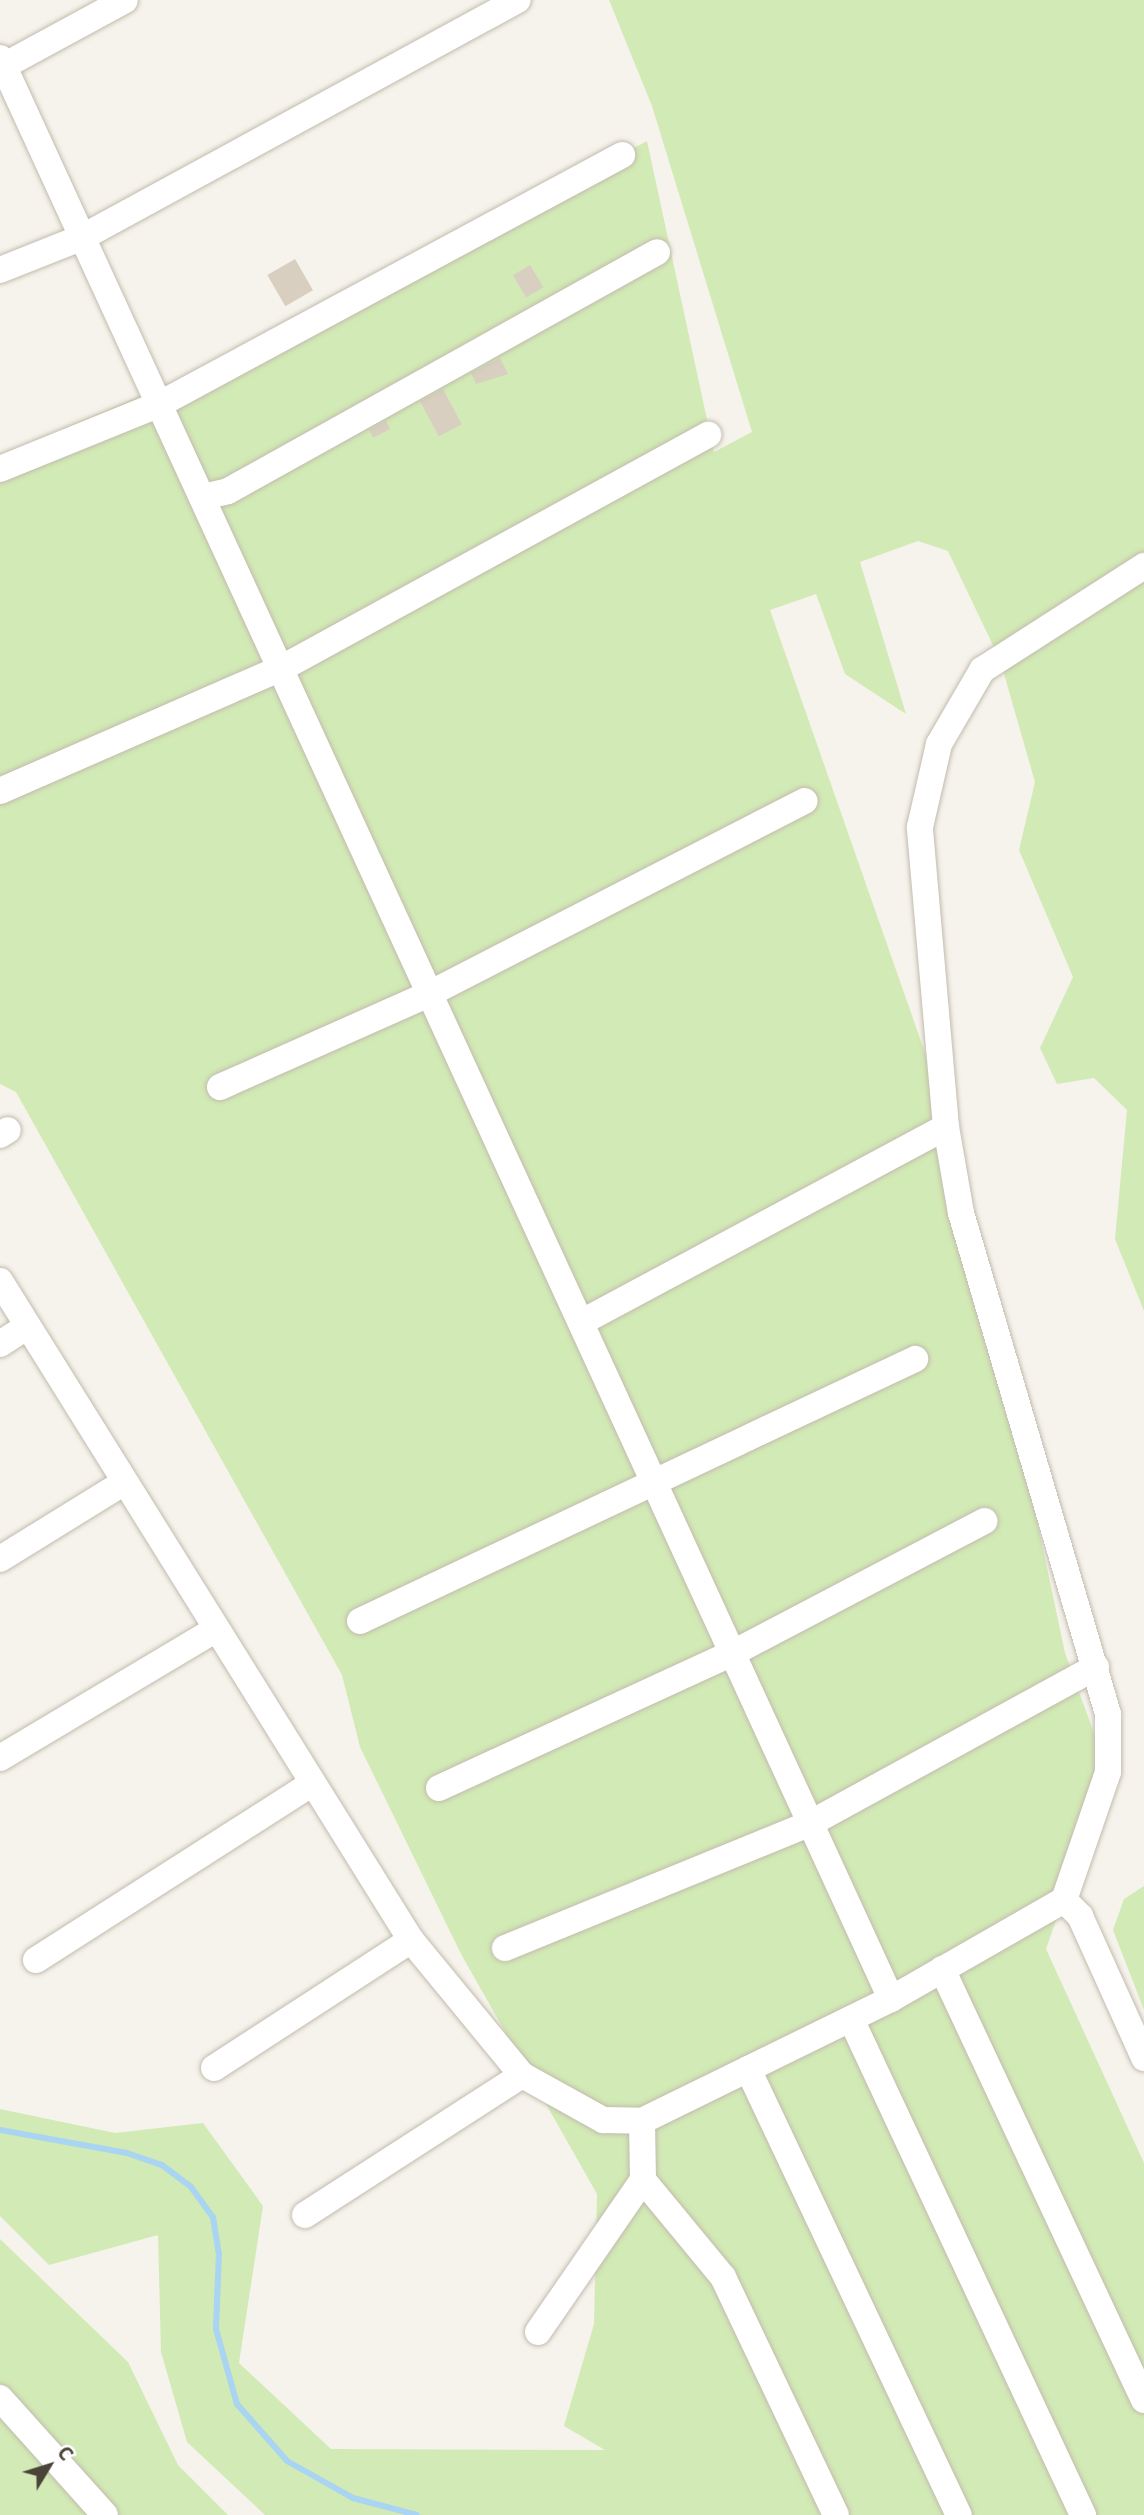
<!DOCTYPE html>
<html>
<head>
<meta charset="utf-8">
<style>
  body { margin:0 }
  #map { position:relative; width:1144px; height:2515px; overflow:hidden; background:#f6f3ec; font-family:"Open Sans",sans-serif }
  div>[style] { position:absolute }
  [style*='--x'] { left:calc(var(--x)*1px); top:calc(var(--y)*1px); width:calc(var(--w)*1px); rotate:calc(var(--a)*1deg) }
  .green>* { inset:0; background:#d2eab5 }
  .stream>* { height:6px; margin:-3px; padding:0 3px; transform-origin:3px; border-radius:3px; background:#a9d4f2 }
  .building>* { inset:0; background:#d8cfc1; transform-origin:0 0 }
  .roads { filter:drop-shadow(0 0 2px #c2bbae) drop-shadow(0 0 2px #c2bbae) }
  .minor>* { height:26px; margin:-13px; padding:0 13px; transform-origin:13px; border-radius:13px; background:#fff }
  span { translate:-50% -50%; white-space:nowrap; text-align:center; line-height:1.15; -webkit-text-stroke:7px #fff; paint-order:stroke }
  .north { position:absolute; left:14px; top:2431px; width:70px; height:70px; -webkit-text-stroke:5px #fff; paint-order:stroke; rotate:52deg; font-size:19px; font-weight:700; line-height:28px; text-align:center; color:#4b4439 }
  .north::after { content:''; display:block; margin:auto; width:24px; height:32px; background:#4b4439; clip-path:polygon(50% 0,100% 100%,50% 72%,0 100%) }
</style>
</head>
<body>
<div id="map">
  <div class="green">
    <div style="clip-path:polygon(609px 0,1144px 0,1144px 1311px,1115px 1239px,1127px 1110px,1094px 1078px,1057px 1084px,1040px 1048px,1073px 977px,1019px 850px,1035px 782px,1000px 660px,948px 551px,918px 541px,860px 562px,906px 714px,845px 674px,816px 594px,770px 610px,958px 1147px,1065px 1653px,1108px 1772px,1046px 1949px,1144px 2163px,1144px 2515px,265px 2515px,187px 2442px,161px 2352px,158px 2235px,49px 2265px,0 2216px,0 2109px,115px 2133px,203px 2123px,263px 2206px,239px 2363px,331px 2449px,605px 2450px,564px 2426px,594px 2324px,597px 2194px,461px 1954px,360px 1747px,342px 1675px,16px 1092px,0 1084px,0 456px,310px 323px,647px 141px,714px 452px,752px 432px,652px 106px)"></div>
    <div style="clip-path:polygon(1144px 1886px,1144px 2010px,1113px 1930px,1124px 1899px)"></div>
    <div style="clip-path:polygon(0 2239px,128px 2362px,178px 2465px,228px 2515px,0 2515px)"></div>
  </div>
  <div class="stream">
    <div style="--x:0;--y:2130;--w:129;--a:10.3"></div>
    <div style="--x:127;--y:2153;--w:37;--a:19"></div>
    <div style="--x:162;--y:2165;--w:36;--a:37"></div>
    <div style="--x:191;--y:2187;--w:37;--a:54"></div>
    <div style="--x:213;--y:2217;--w:36;--a:81"></div>
    <div style="--x:219;--y:2253;--w:76;--a:92.3"></div>
    <div style="--x:216;--y:2329;--w:78;--a:74.4"></div>
    <div style="--x:237;--y:2404;--w:76;--a:48.7"></div>
    <div style="--x:287;--y:2461;--w:76;--a:29.3"></div>
    <div style="--x:353;--y:2498;--w:66;--a:14.9"></div>
  </div>
  <div class="building">
    <div style="left:295px;top:259px;width:36px;height:32px;rotate:60deg"></div>
    <div style="left:530px;top:265px;width:26px;height:20px;rotate:59deg"></div>
    <div style="clip-path:polygon(500px 358px,508px 374px,476px 384px,471px 373px)"></div>
    <div style="left:443px;top:389px;width:40px;height:26px;rotate:62deg"></div>
    <div style="left:386px;top:421px;width:9px;height:19px;rotate:63deg"></div>
  </div>
  <div class="roads">
    <div class="minor">
      <div style="--x:0;--y:58;--w:2136;--a:65.34"></div>
      <div style="--x:891;--y:1999;--w:199;--a:-29.8"></div>
      <div style="--x:1064;--y:1900;--w:23;--a:45"></div>
      <div style="--x:1080;--y:1916;--w:156;--a:65.7"></div>
      <div style="--x:0;--y:68;--w:142;--a:-28.5"></div>
      <div style="--x:0;--y:270;--w:89;--a:-21.7"></div>
      <div style="--x:83;--y:237;--w:495;--a:-28.6"></div>
      <div style="--x:0;--y:469;--w:173;--a:-22.1"></div>
      <div style="--x:160;--y:404;--w:525;--a:-28.32"></div>
      <div style="--x:203;--y:497;--w:26;--a:-13"></div>
      <div style="--x:228;--y:491;--w:491;--a:-29.1"></div>
      <div style="--x:0;--y:791;--w:308;--a:-23.6"></div>
      <div style="--x:282;--y:668;--w:486;--a:-28.7"></div>
      <div style="--x:220;--y:1087;--w:231;--a:-24"></div>
      <div style="--x:431;--y:993;--w:420;--a:-27.2"></div>
      <div style="--x:0;--y:1135;--w:9;--a:-32"></div>
      <div style="--x:0;--y:1281;--w:777;--a:58.05"></div>
      <div style="--x:411;--y:1940;--w:175;--a:50.6"></div>
      <div style="--x:522;--y:2075;--w:93;--a:29.1"></div>
      <div style="--x:603;--y:2120;--w:39;--a:1"></div>
      <div style="--x:642;--y:2121;--w:277;--a:-26.1"></div>
      <div style="--x:582;--y:1322;--w:413;--a:-28.2"></div>
      <div style="--x:0;--y:1344;--w:33;--a:-33"></div>
      <div style="--x:0;--y:1559;--w:145;--a:-31.7"></div>
      <div style="--x:360;--y:1621;--w:614;--a:-25.27"></div>
      <div style="--x:0;--y:1758;--w:248;--a:-30.8"></div>
      <div style="--x:439;--y:1788;--w:324;--a:-24.7"></div>
      <div style="--x:733;--y:1653;--w:284;--a:-27.7"></div>
      <div style="--x:1064;--y:1900;--w:135;--a:-71"></div>
      <div style="--x:1108;--y:1772;--w:58;--a:-90"></div>
      <div style="--x:1108;--y:1714;--w:522;--a:-106.35"></div>
      <div style="--x:961;--y:1213;--w:87;--a:-99.9"></div>
      <div style="--x:946;--y:1127;--w:301;--a:-95"></div>
      <div style="--x:920;--y:827;--w:85;--a:-77.1"></div>
      <div style="--x:939;--y:744;--w:86;--a:-59.8"></div>
      <div style="--x:982;--y:670;--w:193;--a:-32.7"></div>
      <div style="--x:505;--y:1948;--w:331;--a:-22.2"></div>
      <div style="--x:811;--y:1823;--w:325;--a:-28.7"></div>
      <div style="--x:36;--y:1960;--w:326;--a:-32.6"></div>
      <div style="--x:942;--y:1969;--w:476;--a:64.9"></div>
      <div style="--x:851;--y:2019;--w:548;--a:64.93"></div>
      <div style="--x:214;--y:2068;--w:235;--a:-33"></div>
      <div style="--x:748;--y:2069;--w:493;--a:64.7"></div>
      <div style="--x:643;--y:2180;--w:126;--a:50.5"></div>
      <div style="--x:723;--y:2277;--w:263;--a:64.6"></div>
      <div style="--x:305;--y:2215;--w:258;--a:-32.8"></div>
      <div style="--x:538;--y:2332;--w:185;--a:-55.4"></div>
      <div style="--x:643;--y:2180;--w:59;--a:-91"></div>
      <div style="--x:0;--y:2398;--w:157;--a:48.1"></div>
    </div>
  </div>
  <div class="north">С</div>
</div>
</body>
</html>
